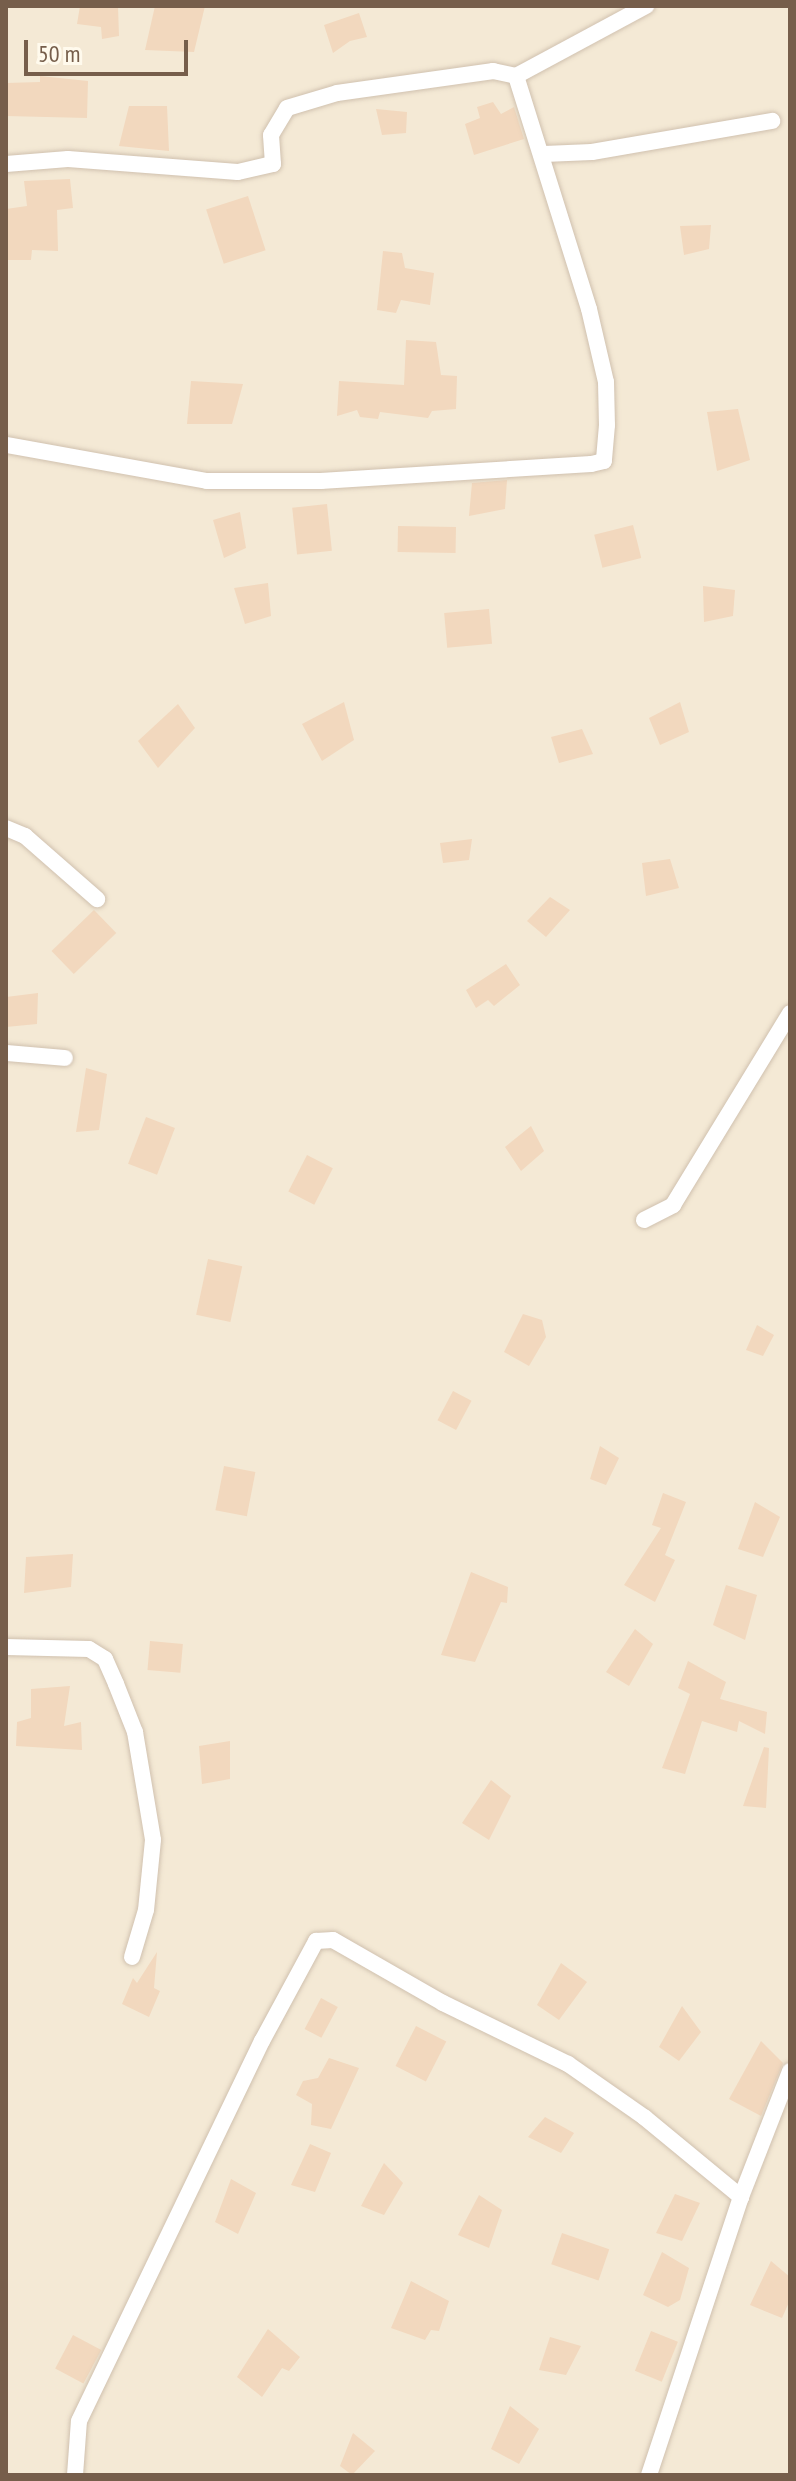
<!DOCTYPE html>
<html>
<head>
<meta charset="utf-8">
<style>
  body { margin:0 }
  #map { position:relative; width:796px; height:2481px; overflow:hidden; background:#fcf6e7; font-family:"PT Sans Narrow",sans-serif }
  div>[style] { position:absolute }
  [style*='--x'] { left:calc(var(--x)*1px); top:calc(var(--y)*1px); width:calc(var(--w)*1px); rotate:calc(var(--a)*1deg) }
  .residential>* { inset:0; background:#f4e9d5; transform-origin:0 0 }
  .building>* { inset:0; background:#f2d8be; transform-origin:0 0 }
  .roads { filter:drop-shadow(0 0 2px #d0c1af) drop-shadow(0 0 2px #d0c1af) }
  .street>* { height:16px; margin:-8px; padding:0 8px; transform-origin:8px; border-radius:8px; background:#fff }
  span { translate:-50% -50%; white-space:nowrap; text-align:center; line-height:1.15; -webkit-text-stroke:6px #fffaed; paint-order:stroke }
  .frame { position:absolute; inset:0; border:8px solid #765e4b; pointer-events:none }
  .scale { position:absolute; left:24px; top:40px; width:164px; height:36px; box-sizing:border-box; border:4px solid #765e4b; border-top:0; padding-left:10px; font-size:24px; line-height:28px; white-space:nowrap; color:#765e4b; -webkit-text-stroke:6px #fffaed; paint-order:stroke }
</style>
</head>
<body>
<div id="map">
  <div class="residential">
    <div style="left:6px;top:6px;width:784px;height:2469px"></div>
  </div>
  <div class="building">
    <div style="clip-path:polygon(80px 6px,118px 6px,119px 36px,102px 39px,101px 27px,77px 24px)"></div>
    <div style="clip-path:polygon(155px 6px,205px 6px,194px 52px,145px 50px)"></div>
    <div style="clip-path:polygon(359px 13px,367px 37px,350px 41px,333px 53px,324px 25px)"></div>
    <div style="clip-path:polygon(40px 76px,88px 81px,87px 118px,6px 116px,6px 83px,40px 82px)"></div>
    <div style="clip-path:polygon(493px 102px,501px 114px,514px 107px,524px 139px,474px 155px,465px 124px,480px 118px,477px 107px)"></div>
    <div style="clip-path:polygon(129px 106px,167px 106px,169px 151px,119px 146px)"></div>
    <div style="clip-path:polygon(376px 109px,407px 112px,406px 133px,382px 135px)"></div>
    <div style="clip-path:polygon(70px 179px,73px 208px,57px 210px,58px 251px,32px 250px,31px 260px,6px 260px,6px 209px,27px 206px,24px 181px)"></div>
    <div style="left:248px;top:196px;width:57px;height:44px;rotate:72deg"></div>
    <div style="clip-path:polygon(711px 225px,709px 249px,684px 255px,680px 226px)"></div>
    <div style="clip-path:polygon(383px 251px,402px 253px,405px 268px,434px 273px,430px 305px,401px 300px,396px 313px,377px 310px)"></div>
    <div style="clip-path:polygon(406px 340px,436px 342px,441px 375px,457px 376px,456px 409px,432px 411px,428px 418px,380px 412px,378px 419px,360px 417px,357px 410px,337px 416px,339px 381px,404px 385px)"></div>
    <div style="clip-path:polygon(191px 381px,243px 384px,232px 424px,187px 424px)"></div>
    <div style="clip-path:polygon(738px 409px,750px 460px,717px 471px,707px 412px)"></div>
    <div style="clip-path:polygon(507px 480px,505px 509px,469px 516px,472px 483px)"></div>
    <div style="left:327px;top:504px;width:47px;height:35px;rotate:84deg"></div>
    <div style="clip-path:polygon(240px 512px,246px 548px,224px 558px,213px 520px)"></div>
    <div style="left:633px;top:525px;width:34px;height:40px;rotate:76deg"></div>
    <div style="left:398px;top:526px;width:58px;height:26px;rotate:1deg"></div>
    <div style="clip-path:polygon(268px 583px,271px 616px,245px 624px,234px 588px)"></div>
    <div style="clip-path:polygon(703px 586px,735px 590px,733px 616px,704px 622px)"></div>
    <div style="left:489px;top:609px;width:35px;height:45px;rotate:85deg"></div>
    <div style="clip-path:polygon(344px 702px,354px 740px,322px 761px,302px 724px)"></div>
    <div style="clip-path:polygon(680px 702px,689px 732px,660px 745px,649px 718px)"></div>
    <div style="clip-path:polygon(178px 704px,195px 728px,158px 768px,138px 741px)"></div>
    <div style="clip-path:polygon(582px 729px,593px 754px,559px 763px,551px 737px)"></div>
    <div style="clip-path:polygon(472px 839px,469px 860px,443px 863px,440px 843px)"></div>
    <div style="clip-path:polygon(670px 859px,679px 888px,646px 896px,642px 863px)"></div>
    <div style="clip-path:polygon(550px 897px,570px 910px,546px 937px,527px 921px)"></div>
    <div style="left:94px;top:910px;width:32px;height:59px;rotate:46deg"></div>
    <div style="clip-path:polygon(506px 964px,520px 985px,494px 1006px,488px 1000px,476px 1008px,466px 990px)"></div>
    <div style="clip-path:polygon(38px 993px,37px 1024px,6px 1027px,6px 997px)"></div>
    <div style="clip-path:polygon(86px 1068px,107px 1074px,99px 1130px,76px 1132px)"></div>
    <div style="left:146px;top:1117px;width:31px;height:50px;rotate:21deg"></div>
    <div style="clip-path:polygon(531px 1126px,544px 1151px,521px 1171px,505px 1147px)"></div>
    <div style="left:307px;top:1155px;width:29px;height:41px;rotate:27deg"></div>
    <div style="left:208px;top:1259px;width:35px;height:57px;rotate:12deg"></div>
    <div style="clip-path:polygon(523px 1314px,542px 1320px,546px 1337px,529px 1366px,504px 1352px)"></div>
    <div style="clip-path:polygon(757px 1325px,774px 1335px,763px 1356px,746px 1350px)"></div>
    <div style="left:453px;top:1391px;width:21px;height:33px;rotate:28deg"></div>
    <div style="clip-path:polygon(600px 1446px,619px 1458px,606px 1485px,590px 1479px)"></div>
    <div style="left:224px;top:1466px;width:32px;height:45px;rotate:11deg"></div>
    <div style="clip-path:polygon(663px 1493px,686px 1502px,665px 1555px,675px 1560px,655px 1602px,624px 1585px,661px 1528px,652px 1525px)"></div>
    <div style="clip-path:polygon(755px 1502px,780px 1517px,763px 1557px,738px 1549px)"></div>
    <div style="clip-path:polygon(73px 1554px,71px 1587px,24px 1593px,26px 1557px)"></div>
    <div style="clip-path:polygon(471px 1572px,508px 1587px,507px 1603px,501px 1602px,475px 1662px,441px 1655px)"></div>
    <div style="clip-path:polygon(726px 1585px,757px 1595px,745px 1640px,713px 1625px)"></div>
    <div style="clip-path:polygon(635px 1629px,653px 1644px,629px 1686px,606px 1672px)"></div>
    <div style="left:150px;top:1641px;width:33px;height:29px;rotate:5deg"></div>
    <div style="clip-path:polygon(688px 1661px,726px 1682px,720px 1699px,767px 1712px,765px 1734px,739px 1721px,737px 1732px,702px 1721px,685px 1774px,662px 1768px,690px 1694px,678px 1688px)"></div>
    <div style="clip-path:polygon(70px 1686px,64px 1726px,81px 1722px,82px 1750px,16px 1746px,17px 1722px,31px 1718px,31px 1689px)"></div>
    <div style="clip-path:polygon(230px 1741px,230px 1779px,202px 1784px,199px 1746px)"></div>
    <div style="clip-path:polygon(764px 1747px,769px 1748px,766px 1808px,743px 1806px)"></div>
    <div style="clip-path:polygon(491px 1780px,511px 1796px,489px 1840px,462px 1823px)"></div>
    <div style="clip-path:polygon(157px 1952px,154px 1988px,160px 1991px,149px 2017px,122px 2004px,133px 1978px,137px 1983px)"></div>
    <div style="clip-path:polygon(561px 1963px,587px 1982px,559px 2020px,537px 2005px)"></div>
    <div style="left:321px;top:1998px;width:19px;height:35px;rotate:28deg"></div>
    <div style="clip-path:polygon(682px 2006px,701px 2032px,679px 2061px,659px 2047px)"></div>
    <div style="left:416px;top:2026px;width:34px;height:45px;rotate:27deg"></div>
    <div style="clip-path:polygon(761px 2041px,783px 2063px,761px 2116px,729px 2099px)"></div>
    <div style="clip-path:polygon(329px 2058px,359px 2068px,331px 2129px,311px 2125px,312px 2104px,296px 2095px,303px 2081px,318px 2078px)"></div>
    <div style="clip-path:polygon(545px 2117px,574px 2133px,561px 2153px,528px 2137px)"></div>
    <div style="clip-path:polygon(310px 2144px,331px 2153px,315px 2192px,291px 2185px)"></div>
    <div style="clip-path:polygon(384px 2163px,403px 2183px,384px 2215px,361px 2206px)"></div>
    <div style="clip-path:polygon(231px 2179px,256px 2193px,238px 2234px,215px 2222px)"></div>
    <div style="clip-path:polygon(675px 2194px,700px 2203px,682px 2241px,656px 2233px)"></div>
    <div style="clip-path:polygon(479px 2195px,502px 2210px,489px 2248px,458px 2235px)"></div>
    <div style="left:562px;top:2233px;width:50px;height:33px;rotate:19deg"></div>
    <div style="clip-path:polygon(662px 2252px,689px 2268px,680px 2300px,668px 2307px,643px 2295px)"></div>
    <div style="clip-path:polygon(771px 2261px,790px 2277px,790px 2300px,782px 2318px,750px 2305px)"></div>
    <div style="clip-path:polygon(411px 2281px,449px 2301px,439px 2331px,431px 2330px,425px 2340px,391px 2328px)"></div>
    <div style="clip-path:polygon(268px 2329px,300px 2357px,289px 2371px,282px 2368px,262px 2397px,237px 2377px)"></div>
    <div style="left:651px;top:2331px;width:29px;height:43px;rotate:22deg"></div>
    <div style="left:73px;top:2335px;width:32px;height:38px;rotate:28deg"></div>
    <div style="clip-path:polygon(550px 2337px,581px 2346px,566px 2375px,539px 2370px)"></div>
    <div style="clip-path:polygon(510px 2406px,539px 2429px,519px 2464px,491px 2449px)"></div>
    <div style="clip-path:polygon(353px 2433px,375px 2451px,352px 2475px,340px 2466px)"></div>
  </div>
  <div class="roads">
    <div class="street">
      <div style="--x:516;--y:76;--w:148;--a:-28.3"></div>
      <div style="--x:544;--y:154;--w:48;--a:-2.4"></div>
      <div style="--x:592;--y:152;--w:183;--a:-9.8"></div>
      <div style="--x:6;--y:164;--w:62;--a:-4.6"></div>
      <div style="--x:68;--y:159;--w:170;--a:4.4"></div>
      <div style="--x:238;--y:172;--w:36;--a:-13"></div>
      <div style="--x:273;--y:164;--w:29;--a:-94"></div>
      <div style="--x:271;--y:135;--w:31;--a:-59"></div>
      <div style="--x:287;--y:108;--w:52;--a:-16.7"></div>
      <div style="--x:337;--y:93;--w:158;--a:-8"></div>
      <div style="--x:493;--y:71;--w:24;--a:12"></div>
      <div style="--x:516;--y:76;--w:244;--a:72.6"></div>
      <div style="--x:589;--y:309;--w:75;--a:76.9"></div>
      <div style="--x:606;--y:382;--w:43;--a:88.7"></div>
      <div style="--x:607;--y:425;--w:36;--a:95"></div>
      <div style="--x:604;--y:461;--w:13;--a:167"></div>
      <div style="--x:591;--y:464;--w:271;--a:176.4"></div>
      <div style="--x:321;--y:481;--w:114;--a:180"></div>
      <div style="--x:207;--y:481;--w:204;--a:-169.8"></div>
      <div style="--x:6;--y:828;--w:21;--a:23"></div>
      <div style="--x:25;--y:836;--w:96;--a:41.2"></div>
      <div style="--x:6;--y:1053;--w:59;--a:4.8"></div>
      <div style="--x:644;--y:1220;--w:33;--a:-27"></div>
      <div style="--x:673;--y:1205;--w:225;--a:-58.6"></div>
      <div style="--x:6;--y:1647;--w:83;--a:1.4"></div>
      <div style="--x:89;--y:1649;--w:19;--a:32"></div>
      <div style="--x:105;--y:1659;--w:27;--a:66"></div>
      <div style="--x:116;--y:1684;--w:52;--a:68.4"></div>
      <div style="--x:135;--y:1732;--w:109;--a:80.5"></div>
      <div style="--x:153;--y:1840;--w:70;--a:95.7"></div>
      <div style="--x:146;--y:1910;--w:49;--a:106.6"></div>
      <div style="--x:75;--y:2475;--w:54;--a:-85.8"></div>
      <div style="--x:79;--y:2421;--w:422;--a:-64.3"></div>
      <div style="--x:262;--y:2041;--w:114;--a:-61.6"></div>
      <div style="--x:316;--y:1941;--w:17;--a:-3"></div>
      <div style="--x:333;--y:1940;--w:127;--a:29.8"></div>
      <div style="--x:443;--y:2003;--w:139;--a:26"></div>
      <div style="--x:568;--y:2064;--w:93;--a:34.9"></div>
      <div style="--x:644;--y:2117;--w:126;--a:39.5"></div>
      <div style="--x:649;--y:2475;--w:293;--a:-71.7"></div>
      <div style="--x:741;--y:2197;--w:135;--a:-68.7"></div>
    </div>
  </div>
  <div class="frame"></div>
  <div class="scale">50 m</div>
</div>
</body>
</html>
